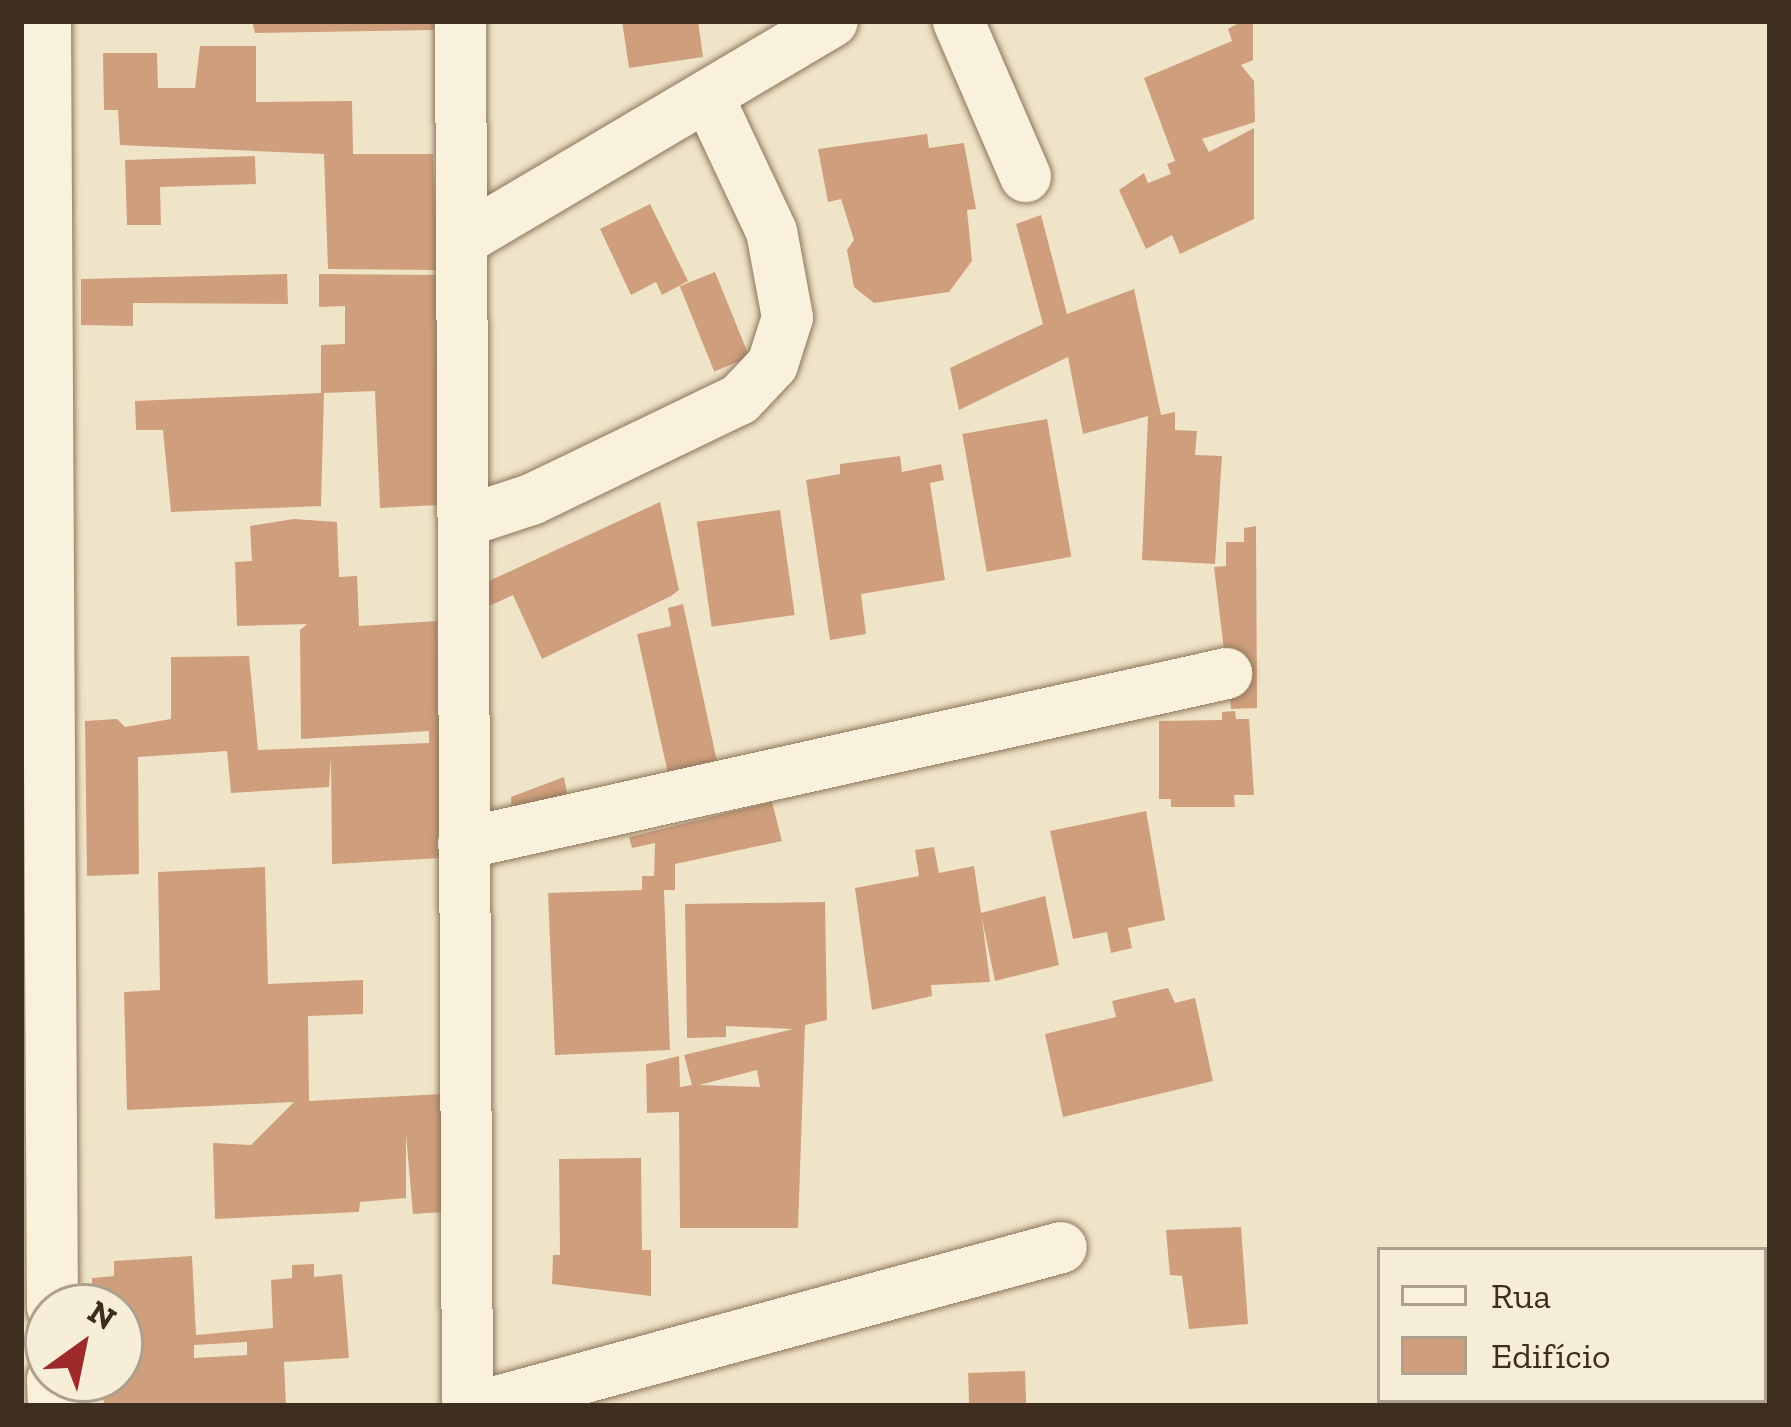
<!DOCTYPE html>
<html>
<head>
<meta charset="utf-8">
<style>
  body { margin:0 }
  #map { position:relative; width:1791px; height:1427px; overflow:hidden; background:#f0e4c8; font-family:"Zilla Slab",serif }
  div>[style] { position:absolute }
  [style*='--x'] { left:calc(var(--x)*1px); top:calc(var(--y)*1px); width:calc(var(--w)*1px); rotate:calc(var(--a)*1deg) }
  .building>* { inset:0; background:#cf9f7d; transform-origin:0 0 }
  .roads { filter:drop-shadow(0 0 3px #8d765c) drop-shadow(0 0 3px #8d765c) }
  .minor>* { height:51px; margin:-25.5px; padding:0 25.5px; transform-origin:25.5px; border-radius:25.5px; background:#faf1dc }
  span { translate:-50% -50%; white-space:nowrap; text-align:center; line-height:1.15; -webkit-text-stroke:12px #f7eed8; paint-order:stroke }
  .frame { position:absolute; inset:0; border:24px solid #3d2e20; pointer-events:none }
  .legend { position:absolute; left:1377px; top:1247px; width:390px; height:156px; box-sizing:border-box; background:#f7eed8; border:3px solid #ada18e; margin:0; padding:15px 21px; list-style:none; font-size:36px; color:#3d2e20 }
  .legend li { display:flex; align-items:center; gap:24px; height:60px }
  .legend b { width:60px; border:3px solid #ada18e }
  .north { position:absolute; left:24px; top:1283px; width:120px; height:120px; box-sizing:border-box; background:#f7eed8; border:3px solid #ada18e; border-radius:50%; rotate:33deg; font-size:33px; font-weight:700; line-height:48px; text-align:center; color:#3d2e20 }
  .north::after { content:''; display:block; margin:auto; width:42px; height:54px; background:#9e2a2b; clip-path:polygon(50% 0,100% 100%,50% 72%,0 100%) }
</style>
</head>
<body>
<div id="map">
  <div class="building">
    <div style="clip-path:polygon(252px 21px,434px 21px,434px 30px,255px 33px)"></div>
    <div style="clip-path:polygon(622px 21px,698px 21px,703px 57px,629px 68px)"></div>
    <div style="clip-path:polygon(1242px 21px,1253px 21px,1253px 60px,1241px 65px,1254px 81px,1255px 122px,1202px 139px,1209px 152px,1254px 128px,1254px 219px,1180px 254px,1172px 235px,1146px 249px,1119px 190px,1144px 173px,1148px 183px,1171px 174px,1167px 164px,1175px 161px,1144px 78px,1232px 41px,1228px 29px)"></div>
    <div style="clip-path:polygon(200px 46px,256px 46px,256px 102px,352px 101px,353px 154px,433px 154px,438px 270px,328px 269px,324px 154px,120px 145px,118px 110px,104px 110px,103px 53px,157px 53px,158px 88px,195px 88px)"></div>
    <div style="clip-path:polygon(927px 134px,929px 148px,964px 143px,976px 209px,967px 210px,972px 261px,949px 292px,874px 303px,854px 287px,847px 250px,854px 240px,841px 199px,828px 202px,818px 149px)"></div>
    <div style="clip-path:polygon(255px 156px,256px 184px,160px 187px,161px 225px,127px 225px,125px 160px)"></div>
    <div style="clip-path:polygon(650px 204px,688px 281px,662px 295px,656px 282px,631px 295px,600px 229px)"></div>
    <div style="clip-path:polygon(1041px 215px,1067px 314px,1134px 289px,1161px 415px,1175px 412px,1175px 430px,1197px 431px,1195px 455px,1222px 456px,1215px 564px,1142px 560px,1148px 416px,1083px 434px,1068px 357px,959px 410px,950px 368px,1043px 324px,1016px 224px)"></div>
    <div style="left:715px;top:272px;width:92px;height:38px;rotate:68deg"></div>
    <div style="clip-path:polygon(287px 274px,288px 304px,133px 303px,133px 326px,81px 325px,81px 279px)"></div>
    <div style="clip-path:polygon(319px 274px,436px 275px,438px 505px,380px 508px,375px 391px,324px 393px,321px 506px,171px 512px,163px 430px,136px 430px,135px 401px,321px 393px,321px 345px,345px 344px,345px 306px,319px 307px)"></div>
    <div style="left:1047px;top:419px;width:140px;height:86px;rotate:80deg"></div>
    <div style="clip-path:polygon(900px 456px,902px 472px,941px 464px,944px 480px,930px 483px,945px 580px,861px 594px,866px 634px,830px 640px,806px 480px,840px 474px,840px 464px)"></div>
    <div style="clip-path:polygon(660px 502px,679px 590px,671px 596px,542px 659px,513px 595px,489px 606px,489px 581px)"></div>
    <div style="left:780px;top:510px;width:106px;height:84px;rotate:82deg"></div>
    <div style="clip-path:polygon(294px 519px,337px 522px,339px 577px,357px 576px,359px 626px,437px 621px,441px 858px,332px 864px,331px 757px,329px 787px,231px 793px,227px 751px,138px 757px,139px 874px,87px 876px,85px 721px,117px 719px,125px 727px,171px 719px,171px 657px,249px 656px,258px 750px,429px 743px,429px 731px,301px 739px,300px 630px,307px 624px,237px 626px,235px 562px,252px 561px,250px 526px)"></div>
    <div style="clip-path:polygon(1256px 526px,1257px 708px,1231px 709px,1214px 567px,1226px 566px,1226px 542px,1244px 542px,1244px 528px)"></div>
    <div style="clip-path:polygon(683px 604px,718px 766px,669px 778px,637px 634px,671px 626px,668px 608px)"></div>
    <div style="clip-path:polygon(1235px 711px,1236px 719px,1249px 719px,1254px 795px,1234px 795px,1235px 807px,1171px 807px,1171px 799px,1159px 799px,1159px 721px,1222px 720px,1222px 712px)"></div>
    <div style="clip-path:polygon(564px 777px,569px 805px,512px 817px,511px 797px)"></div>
    <div style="clip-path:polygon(772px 802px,782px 841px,675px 864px,675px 890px,664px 890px,670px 1050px,555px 1055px,548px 893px,642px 890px,642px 876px,654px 876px,655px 843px,632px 848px,629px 837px)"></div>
    <div style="clip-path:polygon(1146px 811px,1165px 920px,1128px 928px,1132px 948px,1111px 953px,1107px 932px,1073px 939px,1050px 831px)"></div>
    <div style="clip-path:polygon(934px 847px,939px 873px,974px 866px,981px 913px,1045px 896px,1059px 965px,995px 981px,982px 919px,990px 982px,931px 985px,932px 996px,872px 1010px,855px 888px,919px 876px,915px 850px)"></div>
    <div style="clip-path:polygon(265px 867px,268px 984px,363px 980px,363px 1014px,308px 1016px,309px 1101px,442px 1094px,443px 1212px,413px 1214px,406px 1134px,406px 1198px,360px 1202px,359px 1212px,215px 1219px,213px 1143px,251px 1145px,294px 1102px,127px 1110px,124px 992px,160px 990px,158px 872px)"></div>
    <div style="clip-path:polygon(evenodd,825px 902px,827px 1020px,805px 1025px,798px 1228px,680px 1228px,679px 1112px,647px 1113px,646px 1064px,679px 1056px,680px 1087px,692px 1085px,684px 1055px,793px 1029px,726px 1026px,726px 1037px,687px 1038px,685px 904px,825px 902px,757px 1070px,760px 1087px,699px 1085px,757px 1070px)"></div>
    <div style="clip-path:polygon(1168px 988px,1175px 1003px,1195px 998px,1213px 1081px,1063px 1117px,1045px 1034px,1116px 1017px,1112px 1001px)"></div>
    <div style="clip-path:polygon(641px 1158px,642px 1250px,651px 1250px,651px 1296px,552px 1284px,553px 1255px,560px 1255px,559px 1159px)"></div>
    <div style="clip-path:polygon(1241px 1227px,1248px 1324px,1189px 1329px,1182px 1276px,1170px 1275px,1166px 1230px)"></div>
    <div style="clip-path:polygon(evenodd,192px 1256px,196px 1335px,273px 1328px,271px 1280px,292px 1278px,292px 1265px,314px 1264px,314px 1277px,342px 1274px,349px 1358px,284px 1362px,286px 1406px,104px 1406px,102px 1379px,120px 1379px,120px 1361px,141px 1361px,140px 1353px,120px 1353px,120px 1307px,92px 1307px,92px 1278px,114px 1276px,114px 1261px,192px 1256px,247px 1342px,247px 1355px,194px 1358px,194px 1345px,247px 1342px)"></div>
    <div style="left:1025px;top:1371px;width:35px;height:57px;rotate:88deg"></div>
  </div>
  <div class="roads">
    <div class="minor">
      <div style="--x:45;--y:21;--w:1286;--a:89.69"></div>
      <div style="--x:460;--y:21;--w:1385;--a:89.71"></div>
      <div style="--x:958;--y:21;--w:169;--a:66.6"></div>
      <div style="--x:465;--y:238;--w:426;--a:-30.6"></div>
      <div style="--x:464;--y:521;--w:71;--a:-18.2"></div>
      <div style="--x:531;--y:499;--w:231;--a:-25.7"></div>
      <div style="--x:739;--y:399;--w:48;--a:-46.7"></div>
      <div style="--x:772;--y:364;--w:49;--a:-72.3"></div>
      <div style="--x:787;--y:317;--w:87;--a:-100.5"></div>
      <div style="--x:771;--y:231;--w:148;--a:-115.2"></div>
      <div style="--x:463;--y:843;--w:782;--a:-12.56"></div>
      <div style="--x:52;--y:1379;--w:27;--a:88"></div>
      <div style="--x:478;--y:1406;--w:604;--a:-15.26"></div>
    </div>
  </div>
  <div class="frame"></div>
  <ul class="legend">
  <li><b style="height:15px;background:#faf1dc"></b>Rua</li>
  <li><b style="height:33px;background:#cf9f7d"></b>Edifício</li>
  </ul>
  <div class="north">N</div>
</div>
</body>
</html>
